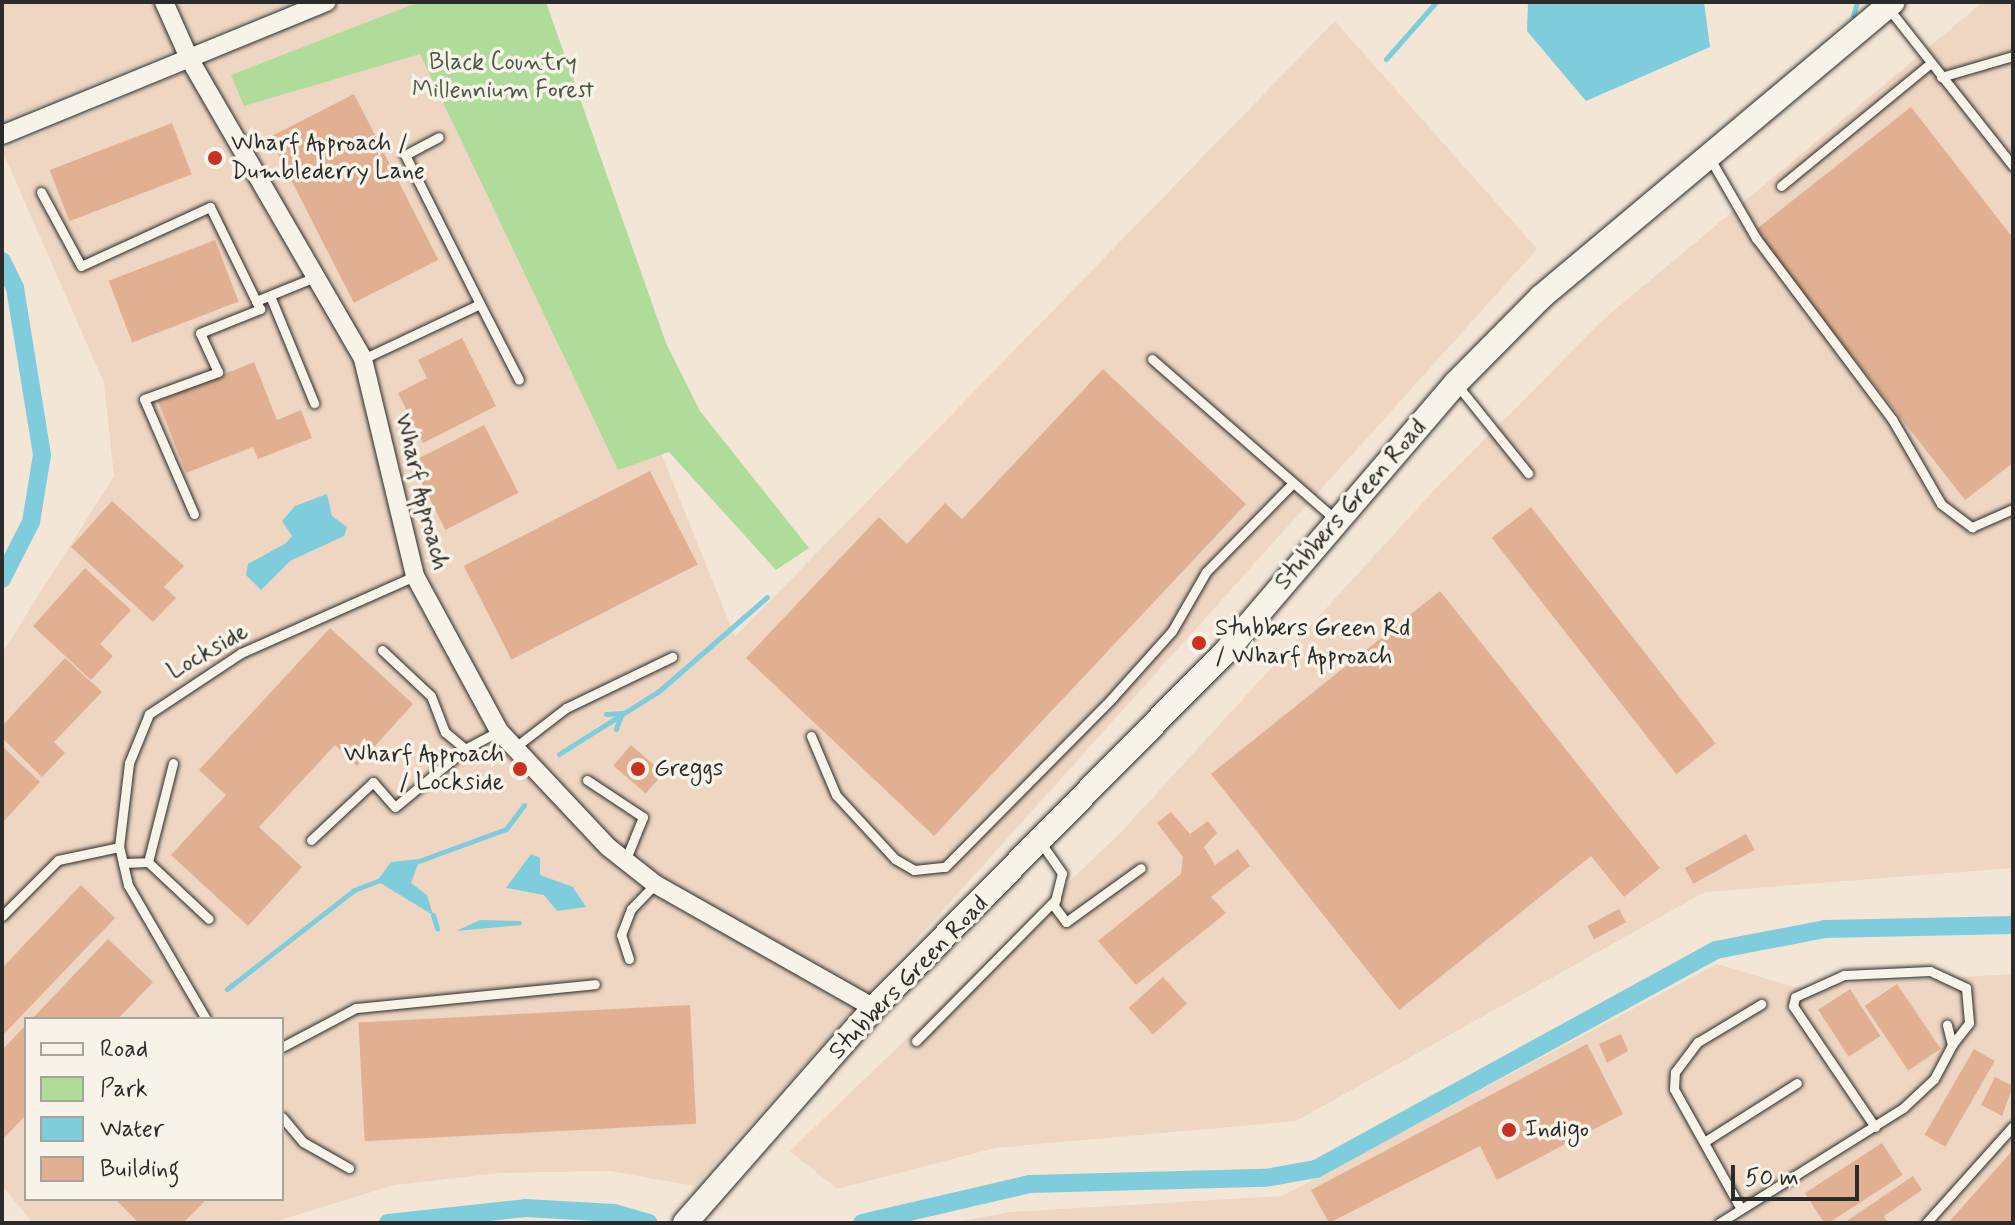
<!DOCTYPE html>
<html>
<head>
<meta charset="utf-8">
<style>
  body { margin:0 }
  #map { position:relative; width:2015px; height:1225px; overflow:hidden; background:#f3e6d7; font-family:Mynerve,sans-serif }
  div>[style] { position:absolute }
  [style*='--x'] { left:calc(var(--x)*1px); top:calc(var(--y)*1px); width:calc(var(--w)*1px); rotate:calc(var(--a)*1deg) }
  .built>* { inset:0; background:#eed6c3 }
  .green>* { inset:0; background:#b0dc9b }
  .water>* { inset:0; background:#7fcddc }
  .stream>* { height:5px; margin:-2.5px; padding:0 2.5px; transform-origin:2.5px; border-radius:2.5px; background:#7fcddc }
  .canal>* { height:18px; margin:-9px; padding:0 9px; transform-origin:9px; border-radius:9px; background:#7fcddc }
  .building>* { inset:0; background:#e1b093; transform-origin:0 0 }
  .roads { filter:drop-shadow(0 0 2px #2b2b2b) drop-shadow(0 0 2px #2b2b2b) }
  .service>* { height:9px; margin:-4.5px; padding:0 4.5px; transform-origin:4.5px; border-radius:4.5px; background:#f7f3e8 }
  .minor>* { height:18px; margin:-9px; padding:0 9px; transform-origin:9px; border-radius:9px; background:#f7f3e8 }
  .tertiary>* { height:24px; margin:-12px; padding:0 12px; transform-origin:12px; border-radius:12px; background:#f7f3e8 }
  .dots>* { width:22px; height:22px; translate:-50% -50%; box-sizing:border-box; border:4px solid #f7f3e8; border-radius:50% }
  span { translate:-50% -50%; white-space:nowrap; text-align:center; line-height:1.15; -webkit-text-stroke:7px #f7f3e8; paint-order:stroke }
  .park-label { font-size:24px; color:#4c5747 }
  .poi-label { font-size:24px; color:#2b2b2b }
  .left { translate:0 -50%; text-align:left }
  .right { translate:-100% -50%; text-align:right }
  .street-label { font-size:24px; color:#2b2b2b }
  .frame { position:absolute; inset:0; border:4px solid #2b2b2b; pointer-events:none }
  .legend { position:absolute; left:24px; top:1017px; width:260px; height:184px; box-sizing:border-box; background:#f7f3e8; border:2px solid #a5a39c; margin:0; padding:10px 14px; list-style:none; font-size:24px; color:#2b2b2b }
  .legend li { display:flex; align-items:center; gap:16px; height:40px }
  .legend b { width:40px; border:2px solid #a5a39c }
  .scale { position:absolute; left:1731px; top:1165px; width:128px; height:36px; box-sizing:border-box; border:4px solid #2b2b2b; border-top:0; padding-left:10px; font-size:24px; line-height:28px; white-space:nowrap; color:#2b2b2b; -webkit-text-stroke:6px #f7f3e8; paint-order:stroke }
</style>
</head>
<body>
<div id="map">
  <div class="built">
    <div style="clip-path:polygon(2px 2px,293px 2px,2px 121px)"></div>
    <div style="clip-path:polygon(evenodd,349px 2px,480px 2px,735px 637px,1335px 21px,1537px 249px,695px 1186px,609px 1171px,500px 1173px,394px 1185px,271px 1223px,33px 1223px,2px 1186px,2px 653px,114px 476px,104px 383px,2px 150px,349px 2px,26px 1019px,282px 1019px,282px 1199px,26px 1199px,26px 1019px)"></div>
    <div style="clip-path:polygon(1983px 2px,2013px 2px,2013px 868px,1705px 892px,1296px 1121px,995px 1148px,837px 1189px,790px 1151px,1123px 830px,1439px 485px,1604px 319px)"></div>
    <div style="clip-path:polygon(1717px 964px,1794px 987px,2013px 974px,2013px 1223px,952px 1223px,1010px 1212px,1282px 1196px)"></div>
  </div>
  <div class="green">
    <div style="clip-path:polygon(419px 2px,546px 2px,666px 343px,700px 411px,809px 548px,776px 570px,669px 452px,618px 470px,420px 54px,244px 106px,231px 75px)"></div>
  </div>
  <div class="water">
    <div style="clip-path:polygon(1528px 2px,1704px 2px,1710px 47px,1586px 101px,1527px 31px)"></div>
    <div style="clip-path:polygon(327px 494px,332px 516px,347px 527px,344px 536px,290px 561px,261px 590px,246px 575px,248px 564px,286px 543px,292px 536px,282px 521px,295px 506px)"></div>
    <div style="clip-path:polygon(531px 854px,540px 858px,540px 875px,573px 887px,586px 907px,557px 911px,544px 895px,506px 888px)"></div>
    <div style="clip-path:polygon(420px 859px,411px 883px,427px 895px,433px 915px,377px 881px,391px 862px)"></div>
    <div style="clip-path:polygon(480px 920px,521px 921px,522px 925px,456px 931px)"></div>
  </div>
  <div class="stream">
    <div style="--x:1853;--y:16;--w:15;--a:-74"></div>
    <div style="--x:1386;--y:59;--w:76;--a:-48.7"></div>
    <div style="--x:606;--y:714;--w:16;--a:-4"></div>
    <div style="--x:622;--y:713;--w:17;--a:111"></div>
    <div style="--x:559;--y:754;--w:118;--a:-32.2"></div>
    <div style="--x:659;--y:691;--w:143;--a:-41"></div>
    <div style="--x:416;--y:862;--w:96;--a:-20.1"></div>
    <div style="--x:506;--y:829;--w:30;--a:-53"></div>
    <div style="--x:433;--y:915;--w:14;--a:73"></div>
    <div style="--x:227;--y:989;--w:161;--a:-37.9"></div>
    <div style="--x:354;--y:890;--w:30;--a:-21"></div>
  </div>
  <div class="canal">
    <div style="--x:2;--y:261;--w:30;--a:64"></div>
    <div style="--x:15;--y:288;--w:169;--a:80.8"></div>
    <div style="--x:42;--y:455;--w:68;--a:99.3"></div>
    <div style="--x:31;--y:522;--w:64;--a:117"></div>
    <div style="--x:388;--y:1223;--w:138;--a:-6.2"></div>
    <div style="--x:525;--y:1208;--w:89;--a:3.2"></div>
    <div style="--x:614;--y:1213;--w:36;--a:16"></div>
    <div style="--x:862;--y:1223;--w:172;--a:-13.1"></div>
    <div style="--x:1030;--y:1184;--w:235;--a:-1.5"></div>
    <div style="--x:1265;--y:1178;--w:52;--a:-10"></div>
    <div style="--x:1316;--y:1169;--w:456;--a:-28.7"></div>
    <div style="--x:1716;--y:950;--w:111;--a:-10.9"></div>
    <div style="--x:1825;--y:929;--w:188;--a:-1.2"></div>
  </div>
  <div class="building">
    <div style="left:354px;top:94px;width:186px;height:95px;rotate:63deg"></div>
    <div style="clip-path:polygon(1911px 107px,2013px 238px,2013px 463px,1965px 500px,1754px 231px)"></div>
    <div style="left:172px;top:123px;width:55px;height:131px;rotate:69deg"></div>
    <div style="left:215px;top:240px;width:66px;height:114px;rotate:69deg"></div>
    <div style="clip-path:polygon(462px 338px,496px 406px,423px 443px,398px 393px,427px 378px,418px 360px)"></div>
    <div style="clip-path:polygon(254px 362px,277px 420px,301px 410px,312px 438px,258px 459px,253px 447px,186px 473px,158px 401px)"></div>
    <div style="clip-path:polygon(1103px 369px,1246px 504px,934px 836px,746px 658px,879px 517px,907px 544px,945px 503px,962px 519px)"></div>
    <div style="left:484px;top:425px;width:76px;height:82px;rotate:63deg"></div>
    <div style="left:650px;top:471px;width:105px;height:209px;rotate:63deg"></div>
    <div style="clip-path:polygon(112px 501px,184px 566px,164px 587px,176px 598px,153px 622px,71px 547px)"></div>
    <div style="left:1531px;top:507px;width:300px;height:50px;rotate:52deg"></div>
    <div style="clip-path:polygon(85px 568px,131px 610px,100px 644px,113px 656px,91px 680px,33px 626px)"></div>
    <div style="clip-path:polygon(1440px 591px,1660px 868px,1624px 897px,1591px 856px,1399px 1010px,1211px 774px)"></div>
    <div style="clip-path:polygon(330px 628px,413px 704px,357px 766px,335px 745px,259px 827px,302px 867px,248px 926px,171px 855px,226px 795px,199px 770px)"></div>
    <div style="clip-path:polygon(65px 658px,102px 692px,54px 742px,65px 753px,42px 777px,2px 738px,2px 726px)"></div>
    <div style="left:631px;top:745px;width:43px;height:27px;rotate:41deg"></div>
    <div style="clip-path:polygon(2px 746px,40px 782px,2px 823px)"></div>
    <div style="clip-path:polygon(1171px 812px,1190px 834px,1208px 821px,1217px 833px,1204px 847px,1215px 865px,1238px 849px,1250px 866px,1211px 897px,1226px 913px,1136px 985px,1098px 941px,1181px 874px,1183px 857px,1157px 823px)"></div>
    <div style="left:1746px;top:834px;width:18px;height:70px;rotate:61deg"></div>
    <div style="clip-path:polygon(81px 885px,115px 918px,2px 1036px,2px 968px)"></div>
    <div style="left:1619px;top:909px;width:15px;height:36px;rotate:62deg"></div>
    <div style="clip-path:polygon(108px 939px,153px 982px,118px 1019px,32px 1019px)"></div>
    <div style="left:1163px;top:977px;width:36px;height:46px;rotate:48deg"></div>
    <div style="left:1897px;top:984px;width:78px;height:39px;rotate:56deg"></div>
    <div style="left:1850px;top:989px;width:56px;height:38px;rotate:57deg"></div>
    <div style="left:690px;top:1005px;width:119px;height:332px;rotate:87deg"></div>
    <div style="clip-path:polygon(26px 1025px,26px 1115px,2px 1140px,2px 1050px)"></div>
    <div style="clip-path:polygon(1621px 1034px,1628px 1051px,1607px 1063px,1599px 1044px)"></div>
    <div style="clip-path:polygon(1587px 1044px,1623px 1114px,1497px 1180px,1480px 1146px,1329px 1223px,1311px 1190px)"></div>
    <div style="left:1974px;top:1049px;width:24px;height:99px;rotate:30deg"></div>
    <div style="clip-path:polygon(1995px 1077px,2013px 1086px,2002px 1116px,1981px 1105px)"></div>
    <div style="left:1882px;top:1143px;width:38px;height:92px;rotate:57deg"></div>
    <div style="clip-path:polygon(2013px 1150px,2013px 1223px,1948px 1223px)"></div>
    <div style="clip-path:polygon(1913px 1176px,1922px 1190px,1884px 1216px,1888px 1223px,1844px 1223px)"></div>
    <div style="clip-path:polygon(115px 1199px,207px 1199px,183px 1223px,139px 1223px)"></div>
  </div>
  <div class="roads">
    <div class="service">
      <div style="--x:1889;--y:9;--w:200;--a:51.7"></div>
      <div style="--x:1941;--y:77;--w:75;--a:-16.3"></div>
      <div style="--x:1709;--y:157;--w:94;--a:59.9"></div>
      <div style="--x:1756;--y:238;--w:226;--a:53.1"></div>
      <div style="--x:1892;--y:419;--w:98;--a:60"></div>
      <div style="--x:1941;--y:504;--w:39;--a:37"></div>
      <div style="--x:1972;--y:527;--w:45;--a:-23.7"></div>
      <div style="--x:1781;--y:186;--w:194;--a:-39.4"></div>
      <div style="--x:41;--y:192;--w:84;--a:61.6"></div>
      <div style="--x:81;--y:266;--w:142;--a:-24.6"></div>
      <div style="--x:210;--y:207;--w:105;--a:63.9"></div>
      <div style="--x:256;--y:301;--w:64;--a:-22.1"></div>
      <div style="--x:270;--y:296;--w:116;--a:67.6"></div>
      <div style="--x:480;--y:304;--w:85;--a:62.8"></div>
      <div style="--x:363;--y:359;--w:129;--a:-25.2"></div>
      <div style="--x:480;--y:304;--w:167;--a:-116.7"></div>
      <div style="--x:405;--y:155;--w:38;--a:-28"></div>
      <div style="--x:1152;--y:359;--w:246;--a:41.2"></div>
      <div style="--x:1458;--y:386;--w:112;--a:51.2"></div>
      <div style="--x:194;--y:514;--w:125;--a:-113.5"></div>
      <div style="--x:144;--y:399;--w:79;--a:-20"></div>
      <div style="--x:218;--y:372;--w:43;--a:-114.8"></div>
      <div style="--x:200;--y:333;--w:65;--a:-21.8"></div>
      <div style="--x:260;--y:309;--w:9;--a:-117"></div>
      <div style="--x:382;--y:650;--w:67;--a:43.2"></div>
      <div style="--x:431;--y:696;--w:39;--a:69"></div>
      <div style="--x:445;--y:732;--w:26;--a:40"></div>
      <div style="--x:811;--y:736;--w:64;--a:67"></div>
      <div style="--x:836;--y:795;--w:87;--a:47.3"></div>
      <div style="--x:895;--y:859;--w:22;--a:30"></div>
      <div style="--x:914;--y:870;--w:31;--a:-6"></div>
      <div style="--x:945;--y:867;--w:238;--a:-45.3"></div>
      <div style="--x:1112;--y:698;--w:90;--a:-48.2"></div>
      <div style="--x:1172;--y:631;--w:68;--a:-60"></div>
      <div style="--x:1206;--y:572;--w:124;--a:-45.7"></div>
      <div style="--x:514;--y:748;--w:66;--a:-37.6"></div>
      <div style="--x:566;--y:708;--w:118;--a:-25.7"></div>
      <div style="--x:587;--y:780;--w:67;--a:33.5"></div>
      <div style="--x:643;--y:817;--w:48;--a:112.2"></div>
      <div style="--x:311;--y:840;--w:85;--a:-43.1"></div>
      <div style="--x:373;--y:782;--w:33;--a:49"></div>
      <div style="--x:395;--y:807;--w:91;--a:-39.6"></div>
      <div style="--x:465;--y:749;--w:38;--a:-28"></div>
      <div style="--x:1041;--y:843;--w:37;--a:55"></div>
      <div style="--x:1062;--y:873;--w:34;--a:104"></div>
      <div style="--x:1054;--y:906;--w:20;--a:53"></div>
      <div style="--x:1066;--y:922;--w:92;--a:-35.8"></div>
      <div style="--x:148;--y:862;--w:102;--a:-75.8"></div>
      <div style="--x:123;--y:863;--w:25;--a:-2"></div>
      <div style="--x:148;--y:862;--w:83;--a:43.1"></div>
      <div style="--x:2;--y:916;--w:79;--a:-45"></div>
      <div style="--x:58;--y:860;--w:62;--a:-12"></div>
      <div style="--x:629;--y:959;--w:25;--a:-108"></div>
      <div style="--x:621;--y:935;--w:28;--a:-69"></div>
      <div style="--x:631;--y:909;--w:35;--a:-46"></div>
      <div style="--x:206;--y:1019;--w:155;--a:-120.2"></div>
      <div style="--x:128;--y:885;--w:39;--a:-103"></div>
      <div style="--x:119;--y:847;--w:85;--a:-83.2"></div>
      <div style="--x:129;--y:763;--w:53;--a:-67.8"></div>
      <div style="--x:149;--y:714;--w:110;--a:-33.5"></div>
      <div style="--x:241;--y:653;--w:190;--a:-23.9"></div>
      <div style="--x:916;--y:1041;--w:199;--a:-45.4"></div>
      <div style="--x:282;--y:1047;--w:84;--a:-27.8"></div>
      <div style="--x:356;--y:1008;--w:240;--a:-5.7"></div>
      <div style="--x:282;--y:1117;--w:33;--a:50"></div>
      <div style="--x:303;--y:1142;--w:53;--a:29.5"></div>
      <div style="--x:1875;--y:1127;--w:146;--a:-124.1"></div>
      <div style="--x:1793;--y:1006;--w:9;--a:-77"></div>
      <div style="--x:1795;--y:997;--w:54;--a:-24.2"></div>
      <div style="--x:1844;--y:975;--w:86;--a:-2.7"></div>
      <div style="--x:1930;--y:971;--w:40;--a:25"></div>
      <div style="--x:1966;--y:988;--w:35;--a:85"></div>
      <div style="--x:1969;--y:1023;--w:28;--a:128"></div>
      <div style="--x:1704;--y:1142;--w:110;--a:-32.4"></div>
      <div style="--x:1741;--y:1209;--w:137;--a:-119.2"></div>
      <div style="--x:1674;--y:1089;--w:17;--a:-87"></div>
      <div style="--x:1675;--y:1072;--w:38;--a:-53"></div>
      <div style="--x:1698;--y:1042;--w:74;--a:-31.1"></div>
      <div style="--x:1719;--y:1223;--w:217;--a:-32"></div>
      <div style="--x:1903;--y:1108;--w:42;--a:-43.1"></div>
      <div style="--x:1934;--y:1079;--w:38;--a:-62"></div>
      <div style="--x:1952;--y:1045;--w:21;--a:-104"></div>
      <div style="--x:1926;--y:1223;--w:130;--a:-48.1"></div>
    </div>
    <div class="minor">
      <div style="--x:164;--y:2;--w:64;--a:65.9"></div>
      <div style="--x:190;--y:60;--w:345;--a:59.9"></div>
      <div style="--x:363;--y:359;--w:223;--a:76.5"></div>
      <div style="--x:415;--y:576;--w:176;--a:61.5"></div>
      <div style="--x:499;--y:731;--w:159;--a:46.8"></div>
      <div style="--x:608;--y:847;--w:60;--a:38.2"></div>
      <div style="--x:655;--y:884;--w:252;--a:29.5"></div>
      <div style="--x:2;--y:135;--w:351;--a:-22.3"></div>
    </div>
    <div class="tertiary">
      <div style="--x:685;--y:1223;--w:286;--a:-48.7"></div>
      <div style="--x:874;--y:1008;--w:504;--a:-45.4"></div>
      <div style="--x:1228;--y:649;--w:350;--a:-49.4"></div>
      <div style="--x:1456;--y:383;--w:121;--a:-45.3"></div>
      <div style="--x:1541;--y:297;--w:459;--a:-40"></div>
    </div>
  </div>
  <div class="dots">
    <div style="left:215px;top:158px;background:#c8321e"></div>
    <div style="left:1199px;top:643px;background:#c8321e"></div>
    <div style="left:520px;top:769px;background:#c8321e"></div>
    <div style="left:638px;top:769px;background:#c8321e"></div>
    <div style="left:1509px;top:1130px;background:#c8321e"></div>
  </div>
  <div class="park-label">
    <span style="left:503px;top:77px">Black Country<br>Millennium Forest</span>
  </div>
  <div class="poi-label">
    <span class="left" style="left:231px;top:158px">Wharf Approach /<br>Dumblederry Lane</span>
    <span class="left" style="left:1215px;top:643px">Stubbers Green Rd<br>/ Wharf Approach</span>
    <span class="right" style="left:504px;top:769px">Wharf Approach<br>/ Lockside</span>
    <span class="left" style="left:654px;top:769px">Greggs</span>
    <span class="left" style="left:1525px;top:1130px">Indigo</span>
  </div>
  <div class="street-label">
    <span style="left:421px;top:492px;rotate:76deg">Wharf Approach</span>
    <span style="left:1351px;top:505px;rotate:-49deg">Stubbers Green Road</span>
    <span style="left:208px;top:652px;rotate:-30deg">Lockside</span>
    <span style="left:909px;top:978px;rotate:-46deg">Stubbers Green Road</span>
  </div>
  <div class="frame"></div>
  <ul class="legend">
  <li><b style="height:10px;background:#f7f3e8"></b>Road</li>
  <li><b style="height:22px;background:#b0dc9b"></b>Park</li>
  <li><b style="height:22px;background:#7fcddc"></b>Water</li>
  <li><b style="height:22px;background:#e1b093"></b>Building</li>
  </ul>
  <div class="scale">50 m</div>
</div>
</body>
</html>
